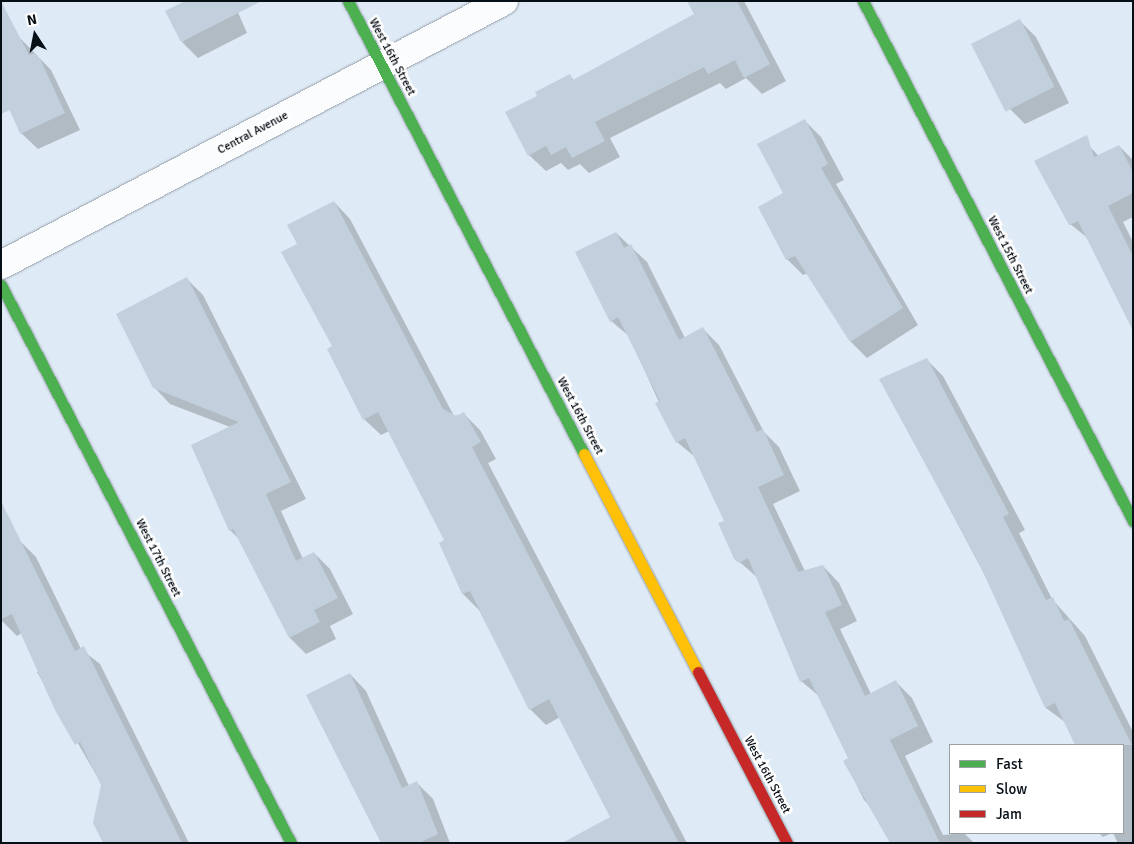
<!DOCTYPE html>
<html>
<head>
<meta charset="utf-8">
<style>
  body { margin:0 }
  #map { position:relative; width:1134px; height:844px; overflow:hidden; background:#deeaf5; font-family:Signika,sans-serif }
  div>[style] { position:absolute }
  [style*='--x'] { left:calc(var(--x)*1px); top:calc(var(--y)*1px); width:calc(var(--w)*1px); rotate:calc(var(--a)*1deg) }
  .shadow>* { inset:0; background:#0003 }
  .building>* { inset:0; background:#c2d0dd; transform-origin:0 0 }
  .roads { filter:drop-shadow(0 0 1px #959fa8) drop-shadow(0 0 1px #959fa8) }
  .street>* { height:28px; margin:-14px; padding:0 14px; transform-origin:14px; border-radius:14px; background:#fafcfe }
  .fast>* { height:11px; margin:-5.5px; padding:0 5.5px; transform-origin:5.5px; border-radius:5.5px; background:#4caf50 }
  .slow>* { height:11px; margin:-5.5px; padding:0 5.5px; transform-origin:5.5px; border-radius:5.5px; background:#ffc107 }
  .jam>* { height:11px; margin:-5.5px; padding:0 5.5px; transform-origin:5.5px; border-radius:5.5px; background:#c62828 }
  span { translate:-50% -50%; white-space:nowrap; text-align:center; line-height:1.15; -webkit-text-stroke:5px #fff; paint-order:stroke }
  .street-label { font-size:12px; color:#060e16 }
  .frame { position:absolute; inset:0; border:2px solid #060e16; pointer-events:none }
  .legend { position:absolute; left:949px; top:744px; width:175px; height:90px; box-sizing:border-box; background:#fff; border:1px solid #9b9fa2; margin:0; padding:6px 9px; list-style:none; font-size:15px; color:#060e16 }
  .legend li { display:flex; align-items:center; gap:10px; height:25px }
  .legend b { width:25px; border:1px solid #9b9fa2 }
  .north { position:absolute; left:10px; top:10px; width:50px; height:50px; -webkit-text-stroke:4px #fff; paint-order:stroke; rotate:349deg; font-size:14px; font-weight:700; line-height:20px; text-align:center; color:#060e16 }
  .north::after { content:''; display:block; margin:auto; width:18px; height:22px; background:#060e16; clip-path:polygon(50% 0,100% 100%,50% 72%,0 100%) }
</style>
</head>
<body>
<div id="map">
  <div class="shadow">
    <div style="clip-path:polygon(233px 1px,247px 33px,198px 58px,182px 42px)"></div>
    <div style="clip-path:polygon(706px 1px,744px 1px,786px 81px,762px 94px,746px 78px,726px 89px,720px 83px,610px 138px,620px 157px,589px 173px,580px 164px,568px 170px,561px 163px,546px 171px,529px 155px,538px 97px,570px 76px,575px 81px,696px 14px)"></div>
    <div style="clip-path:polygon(1020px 21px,1036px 37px,1069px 103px,1025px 124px,1009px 108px)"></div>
    <div style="clip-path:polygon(21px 39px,51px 70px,80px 130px,38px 149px,21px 133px,1px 92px)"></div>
    <div style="clip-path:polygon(805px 121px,821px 137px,844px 180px,836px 184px,918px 325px,867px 358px,851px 342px,808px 273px,803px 275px,787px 259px,785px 194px)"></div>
    <div style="clip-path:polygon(1086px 143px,1099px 156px,1119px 146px,1133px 160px,1133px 217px,1123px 222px,1133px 242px,1133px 326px,1089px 239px,1070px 224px)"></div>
    <div style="clip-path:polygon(334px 202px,350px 219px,454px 416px,464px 414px,480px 430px,496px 459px,488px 463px,687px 843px,626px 843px,560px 717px,546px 725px,530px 709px,479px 610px,463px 594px,445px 541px,389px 431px,381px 435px,364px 419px,334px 347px,299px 245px)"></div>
    <div style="clip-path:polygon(616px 233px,647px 262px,685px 338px,703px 329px,719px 345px,764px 432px,779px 447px,800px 491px,773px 504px,805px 571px,823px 566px,839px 583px,857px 621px,840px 629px,871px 694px,896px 682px,912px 698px,933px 742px,905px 756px,943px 835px,964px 833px,974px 843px,892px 843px,876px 812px,864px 800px,845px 761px,850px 759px,819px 696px,801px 681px,758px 578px,735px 558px,726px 522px,695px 457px,677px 442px,629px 336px,611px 321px)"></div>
    <div style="clip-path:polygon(187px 279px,203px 295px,306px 499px,281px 511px,303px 559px,314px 553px,330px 569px,353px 614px,330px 626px,336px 639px,306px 654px,290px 638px,240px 540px,230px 530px,230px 427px,170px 404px,154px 387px)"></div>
    <div style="clip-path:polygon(927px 360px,943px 376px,1025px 530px,1019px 533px,1052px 599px,1085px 636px,1133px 732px,1133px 843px,1118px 843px,1113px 833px,1123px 833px,1123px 745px,1077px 745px,1065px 722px,1046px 708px,996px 596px,881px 380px)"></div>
    <div style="clip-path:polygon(19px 540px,36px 557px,81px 649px,100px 664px,189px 843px,104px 843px,102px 785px,37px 672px,42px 669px,23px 632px,17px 636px,1px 620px,1px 549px)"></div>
    <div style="clip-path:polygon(350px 674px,366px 691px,409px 786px,417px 783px,433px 799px,450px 843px,383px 843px)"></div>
    <div style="clip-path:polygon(1099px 833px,1112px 833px,1103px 837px)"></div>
  </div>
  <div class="building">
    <div style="clip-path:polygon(1px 1px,29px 55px,35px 53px,40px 59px,65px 113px,20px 134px,10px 110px,1px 114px)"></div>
    <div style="clip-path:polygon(185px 1px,262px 1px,181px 42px,165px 11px)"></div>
    <div style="clip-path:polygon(687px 1px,737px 1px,770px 64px,744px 78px,735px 60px,708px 74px,704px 67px,595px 122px,605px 141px,572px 158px,566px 147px,551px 155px,546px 146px,528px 156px,505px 112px,537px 96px,535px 92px,570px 74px,573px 80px,694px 14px)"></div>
    <div style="left:1020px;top:19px;width:76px;height:55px;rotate:63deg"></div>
    <div style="clip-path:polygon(805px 119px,828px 164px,821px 168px,903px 308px,850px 342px,795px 256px,786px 260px,758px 207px,783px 193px,757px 144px)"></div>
    <div style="clip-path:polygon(1087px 135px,1094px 157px,1119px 145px,1133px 172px,1133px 193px,1108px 206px,1133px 256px,1133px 331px,1078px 221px,1069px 225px,1034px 161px)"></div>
    <div style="clip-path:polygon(334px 201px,443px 409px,456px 416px,464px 412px,481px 442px,472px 447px,679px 843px,562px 843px,610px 817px,549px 699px,529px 710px,470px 591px,462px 594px,439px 543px,444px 540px,378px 412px,363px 420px,327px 349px,332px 346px,281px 252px,297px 244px,287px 225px)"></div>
    <div style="clip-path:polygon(616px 232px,624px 248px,631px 244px,679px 340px,703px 327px,757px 432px,763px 429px,784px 475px,758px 487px,798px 572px,823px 565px,842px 605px,825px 612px,865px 696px,896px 680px,918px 726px,890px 740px,940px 843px,890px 843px,843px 761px,848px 758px,809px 678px,800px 682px,748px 558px,739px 563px,734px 559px,718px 523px,724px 521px,685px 438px,676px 443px,655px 403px,660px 401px,618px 317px,610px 322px,575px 252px)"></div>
    <div style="clip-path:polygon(187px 277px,291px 482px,266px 494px,296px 561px,314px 552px,338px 598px,314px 610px,320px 622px,289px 638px,233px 529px,229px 531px,191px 445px,239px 422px,153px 388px,116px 314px)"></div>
    <div style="clip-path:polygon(927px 358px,1009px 514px,1003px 517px,1046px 600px,1053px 597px,1064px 621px,1069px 619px,1132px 745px,1075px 745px,1055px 703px,1045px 708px,978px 561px,879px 379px)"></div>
    <div style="clip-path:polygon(1px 501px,75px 651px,84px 646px,182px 843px,103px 843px,93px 823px,101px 785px,80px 742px,75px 745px,55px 710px,12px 614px,1px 619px)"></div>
    <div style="clip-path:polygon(350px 673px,402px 788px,417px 781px,438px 834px,419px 843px,381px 843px,306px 695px)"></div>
  </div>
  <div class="roads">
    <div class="street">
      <div style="--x:1;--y:265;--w:568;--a:-27.69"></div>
    </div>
    <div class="fast">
      <div style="--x:348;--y:1;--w:511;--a:62.48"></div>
      <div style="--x:863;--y:1;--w:586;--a:62.56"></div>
      <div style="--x:1;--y:285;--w:629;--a:62.54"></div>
    </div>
    <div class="slow">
      <div style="--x:584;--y:454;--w:246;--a:62.4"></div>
    </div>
    <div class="jam">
      <div style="--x:698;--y:672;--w:193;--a:62.5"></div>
    </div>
  </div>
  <div class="street-label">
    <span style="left:392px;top:57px;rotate:62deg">West 16th Street</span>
    <span style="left:253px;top:133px;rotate:-28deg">Central Avenue</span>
    <span style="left:1010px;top:255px;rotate:63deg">West 15th Street</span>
    <span style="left:580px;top:416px;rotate:62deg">West 16th Street</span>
    <span style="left:158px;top:558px;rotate:63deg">West 17th Street</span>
    <span style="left:767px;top:775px;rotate:62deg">West 16th Street</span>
  </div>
  <div class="frame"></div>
  <ul class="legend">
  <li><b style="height:6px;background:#4caf50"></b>Fast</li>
  <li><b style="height:6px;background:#ffc107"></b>Slow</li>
  <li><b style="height:6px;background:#c62828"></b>Jam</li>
  </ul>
  <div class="north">N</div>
</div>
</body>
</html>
